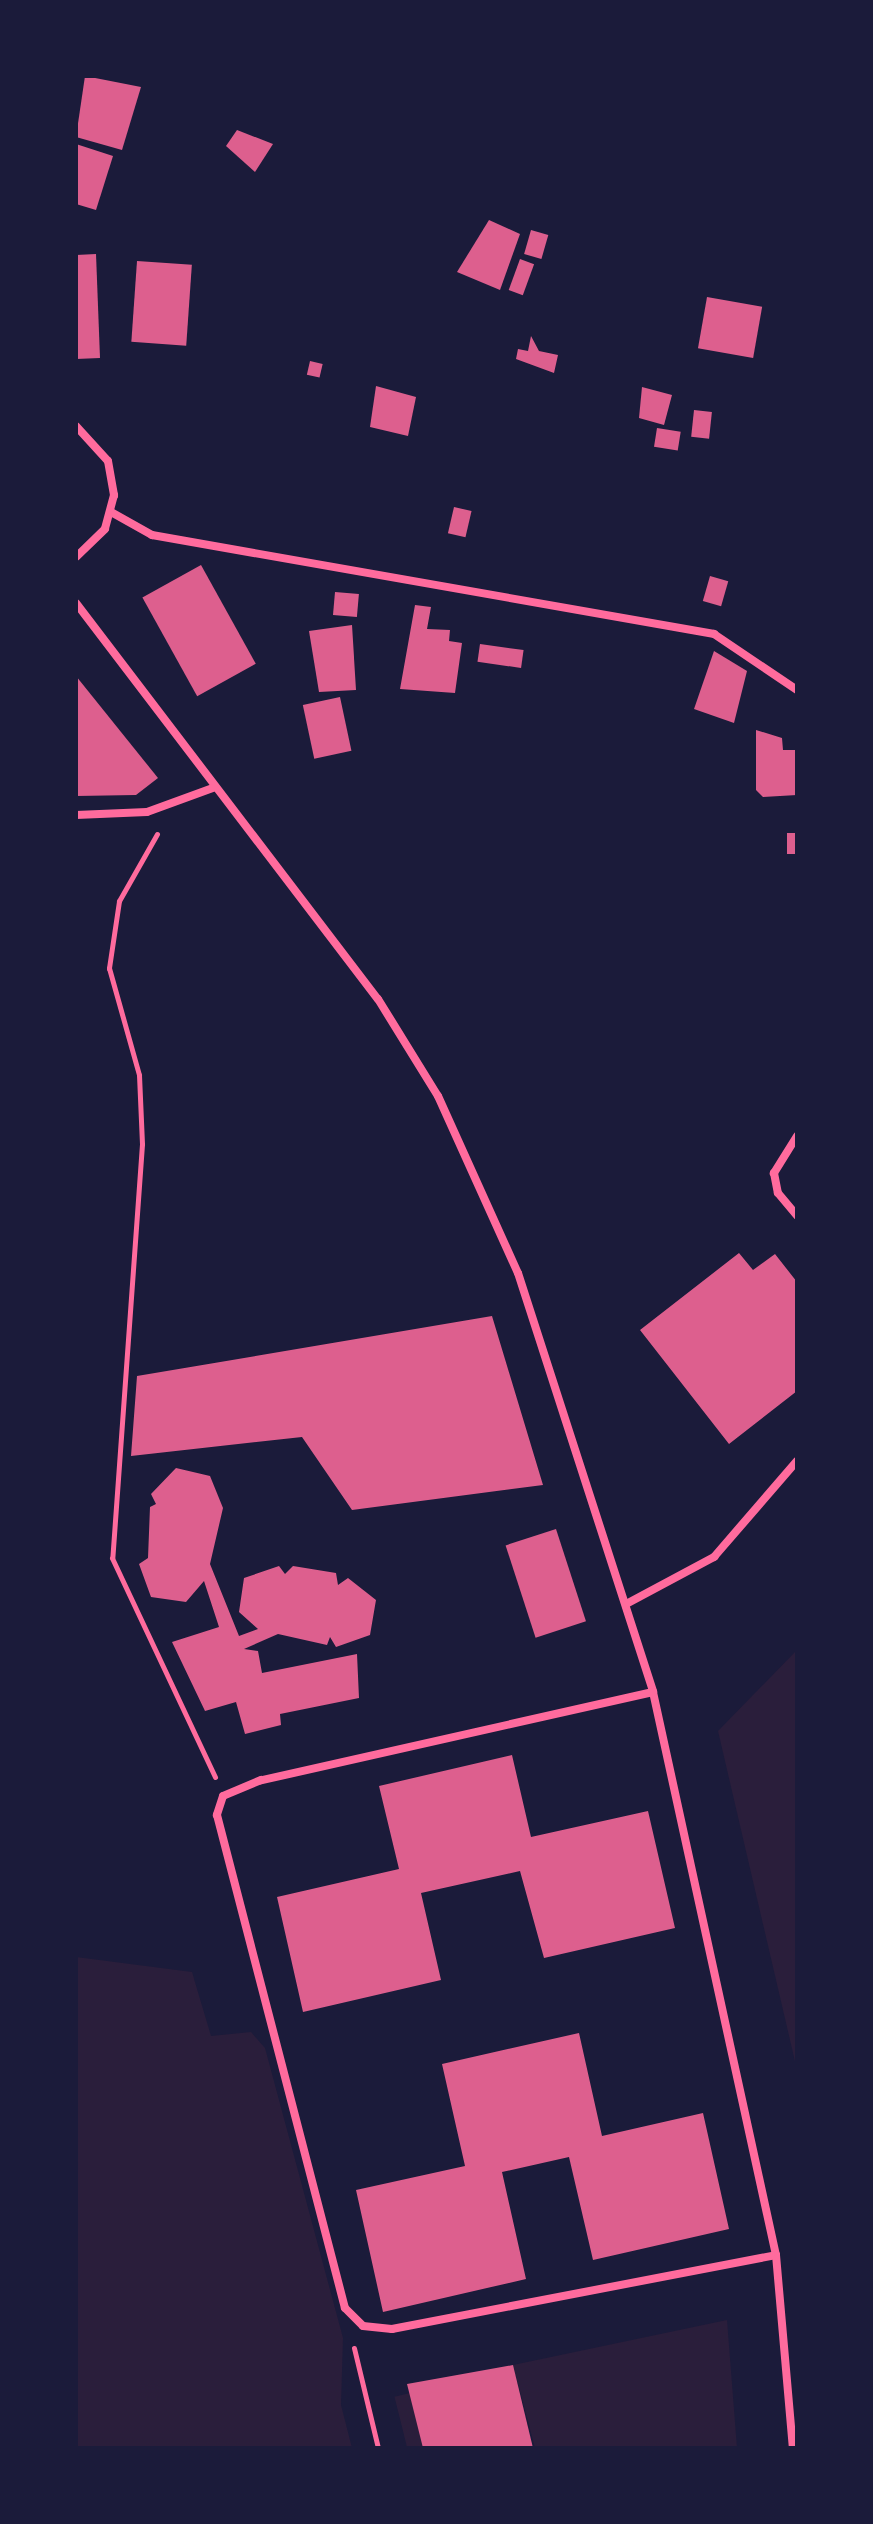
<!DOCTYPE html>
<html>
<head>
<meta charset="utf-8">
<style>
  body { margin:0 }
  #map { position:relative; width:873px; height:2524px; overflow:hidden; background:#1b1b3a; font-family:Raleway,sans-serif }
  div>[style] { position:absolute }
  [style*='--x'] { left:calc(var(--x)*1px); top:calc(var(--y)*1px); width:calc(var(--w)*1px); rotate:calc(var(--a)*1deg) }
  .green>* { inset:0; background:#2a1e3b; transform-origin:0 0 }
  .building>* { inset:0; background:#dd5f8e; transform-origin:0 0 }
  .path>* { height:5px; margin:-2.5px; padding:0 2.5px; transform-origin:2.5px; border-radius:2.5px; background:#ff6b9d }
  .minor>* { height:8px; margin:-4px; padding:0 4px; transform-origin:4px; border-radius:4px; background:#ff6b9d }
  span { translate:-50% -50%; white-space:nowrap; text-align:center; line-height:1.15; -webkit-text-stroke:8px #1b1b3a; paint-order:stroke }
  .frame { position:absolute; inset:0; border:78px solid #1b1b3a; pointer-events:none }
</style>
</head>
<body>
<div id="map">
  <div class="green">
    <div style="clip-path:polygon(797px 1650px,797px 2070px,718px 1731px)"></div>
    <div style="clip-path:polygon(76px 1957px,192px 1972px,211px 2036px,251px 2032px,265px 2048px,343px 2338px,341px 2405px,352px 2448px,76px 2448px)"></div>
    <div style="clip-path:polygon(727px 2320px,737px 2448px,535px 2448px,513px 2365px)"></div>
    <div style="left:410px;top:2393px;width:57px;height:16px;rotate:76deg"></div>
  </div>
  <div class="building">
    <div style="clip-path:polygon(85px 76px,141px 87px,122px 150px,76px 137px)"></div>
    <div style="clip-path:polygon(237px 130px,273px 144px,255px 172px,226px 146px)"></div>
    <div style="clip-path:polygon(76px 144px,113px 156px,96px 210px,76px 204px)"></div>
    <div style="clip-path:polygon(489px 220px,520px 234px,500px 290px,457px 272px)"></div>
    <div style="left:531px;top:230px;width:18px;height:25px;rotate:16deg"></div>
    <div style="clip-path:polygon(96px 254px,100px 358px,76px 359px,76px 255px)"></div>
    <div style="left:520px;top:259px;width:15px;height:33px;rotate:20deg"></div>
    <div style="left:137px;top:261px;width:55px;height:81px;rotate:4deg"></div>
    <div style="left:707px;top:297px;width:56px;height:52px;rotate:10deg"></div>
    <div style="clip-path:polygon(531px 336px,539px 351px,558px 355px,554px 373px,516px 359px,518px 349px,528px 351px)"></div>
    <div style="left:310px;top:361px;width:13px;height:14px;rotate:13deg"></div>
    <div style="clip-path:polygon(376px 386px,416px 397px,408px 436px,370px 427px)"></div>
    <div style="clip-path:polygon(642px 387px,672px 395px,664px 425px,639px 418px)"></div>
    <div style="left:694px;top:410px;width:18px;height:27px;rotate:6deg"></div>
    <div style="left:657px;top:428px;width:24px;height:19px;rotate:9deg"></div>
    <div style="left:454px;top:507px;width:18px;height:27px;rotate:13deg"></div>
    <div style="left:201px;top:565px;width:113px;height:67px;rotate:61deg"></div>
    <div style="left:710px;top:576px;width:19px;height:26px;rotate:16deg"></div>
    <div style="left:335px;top:592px;width:24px;height:23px;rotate:5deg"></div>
    <div style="clip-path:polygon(415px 605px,431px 607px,427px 629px,450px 630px,449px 641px,462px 643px,455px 693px,400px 689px)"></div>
    <div style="clip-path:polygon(352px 625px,356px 690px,319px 692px,309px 631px)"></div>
    <div style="left:480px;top:644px;width:44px;height:18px;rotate:8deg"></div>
    <div style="clip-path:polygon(714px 651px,747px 671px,734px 723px,694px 709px)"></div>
    <div style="clip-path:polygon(76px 676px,158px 778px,136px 795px,76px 796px)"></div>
    <div style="left:340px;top:697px;width:55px;height:38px;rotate:78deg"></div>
    <div style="clip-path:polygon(756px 730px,782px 738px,783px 750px,797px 750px,797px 795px,763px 797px,756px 790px)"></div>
    <div style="left:797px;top:833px;width:21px;height:10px;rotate:90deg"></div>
    <div style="clip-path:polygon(739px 1253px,753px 1270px,775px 1254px,797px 1282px,797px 1391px,729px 1444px,640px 1330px)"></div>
    <div style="clip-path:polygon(492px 1316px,543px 1485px,352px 1510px,302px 1437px,131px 1456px,137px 1376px)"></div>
    <div style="clip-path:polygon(176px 1468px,210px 1476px,223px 1508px,210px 1564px,239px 1636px,258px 1629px,239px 1612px,244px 1578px,279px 1566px,285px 1574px,293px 1566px,336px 1573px,338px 1585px,348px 1578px,376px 1600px,370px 1635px,336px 1647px,330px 1637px,327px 1645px,278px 1634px,244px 1649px,258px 1651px,262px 1673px,357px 1654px,359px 1698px,280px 1714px,281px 1725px,245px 1734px,236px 1702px,205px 1711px,172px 1642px,219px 1627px,204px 1581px,186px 1602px,151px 1597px,139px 1564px,148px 1558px,150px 1507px,156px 1504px,151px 1494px)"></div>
    <div style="left:556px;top:1529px;width:97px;height:53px;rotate:72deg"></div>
    <div style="clip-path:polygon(512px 1755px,531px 1837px,648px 1811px,675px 1928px,544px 1958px,520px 1871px,421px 1893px,441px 1980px,303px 2012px,277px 1897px,399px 1869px,379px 1786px)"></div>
    <div style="clip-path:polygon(579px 2033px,602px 2136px,703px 2113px,729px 2229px,593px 2260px,569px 2157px,502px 2172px,526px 2279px,383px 2312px,356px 2190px,465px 2166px,442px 2064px)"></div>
    <div style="clip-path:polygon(513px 2365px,533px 2448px,423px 2448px,407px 2384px)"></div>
  </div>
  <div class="path">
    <div style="--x:157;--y:834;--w:77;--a:119.6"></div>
    <div style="--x:119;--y:901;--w:68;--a:98.5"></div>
    <div style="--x:109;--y:968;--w:111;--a:74.3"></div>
    <div style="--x:139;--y:1075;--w:69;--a:87.5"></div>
    <div style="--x:142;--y:1144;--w:415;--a:94.1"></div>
    <div style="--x:112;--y:1558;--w:242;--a:64.8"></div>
    <div style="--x:354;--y:2348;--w:103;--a:76.5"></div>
  </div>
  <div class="minor">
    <div style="--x:76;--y:426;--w:47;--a:47.6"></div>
    <div style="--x:108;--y:461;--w:35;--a:80"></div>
    <div style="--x:114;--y:495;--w:35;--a:105"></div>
    <div style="--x:105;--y:529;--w:40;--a:136"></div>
    <div style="--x:111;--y:512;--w:47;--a:29.3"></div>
    <div style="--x:152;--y:535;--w:571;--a:9.99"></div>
    <div style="--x:714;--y:634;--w:100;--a:34"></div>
    <div style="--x:76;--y:603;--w:498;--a:52.7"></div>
    <div style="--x:378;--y:999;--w:114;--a:58.3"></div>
    <div style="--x:438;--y:1096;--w:194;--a:65.7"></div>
    <div style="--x:518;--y:1273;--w:440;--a:72.1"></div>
    <div style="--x:653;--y:1692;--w:576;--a:77.68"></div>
    <div style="--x:776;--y:2255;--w:194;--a:85"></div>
    <div style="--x:76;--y:815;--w:71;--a:-2.4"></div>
    <div style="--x:147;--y:812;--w:70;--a:-20"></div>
    <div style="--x:797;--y:1136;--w:44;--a:121.9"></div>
    <div style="--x:774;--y:1173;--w:20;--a:79"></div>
    <div style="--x:778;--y:1193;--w:30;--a:50"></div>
    <div style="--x:628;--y:1603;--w:98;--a:-28.1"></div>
    <div style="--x:714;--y:1557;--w:127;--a:-49.2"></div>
    <div style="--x:653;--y:1692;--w:402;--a:167.3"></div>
    <div style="--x:261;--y:1780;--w:41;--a:157.2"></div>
    <div style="--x:223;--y:1796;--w:20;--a:108"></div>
    <div style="--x:217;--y:1815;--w:509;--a:75.45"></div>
    <div style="--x:345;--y:2308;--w:25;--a:45"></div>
    <div style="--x:363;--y:2326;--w:29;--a:6"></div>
    <div style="--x:392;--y:2329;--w:391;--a:-10.9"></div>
  </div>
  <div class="frame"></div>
</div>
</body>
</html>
